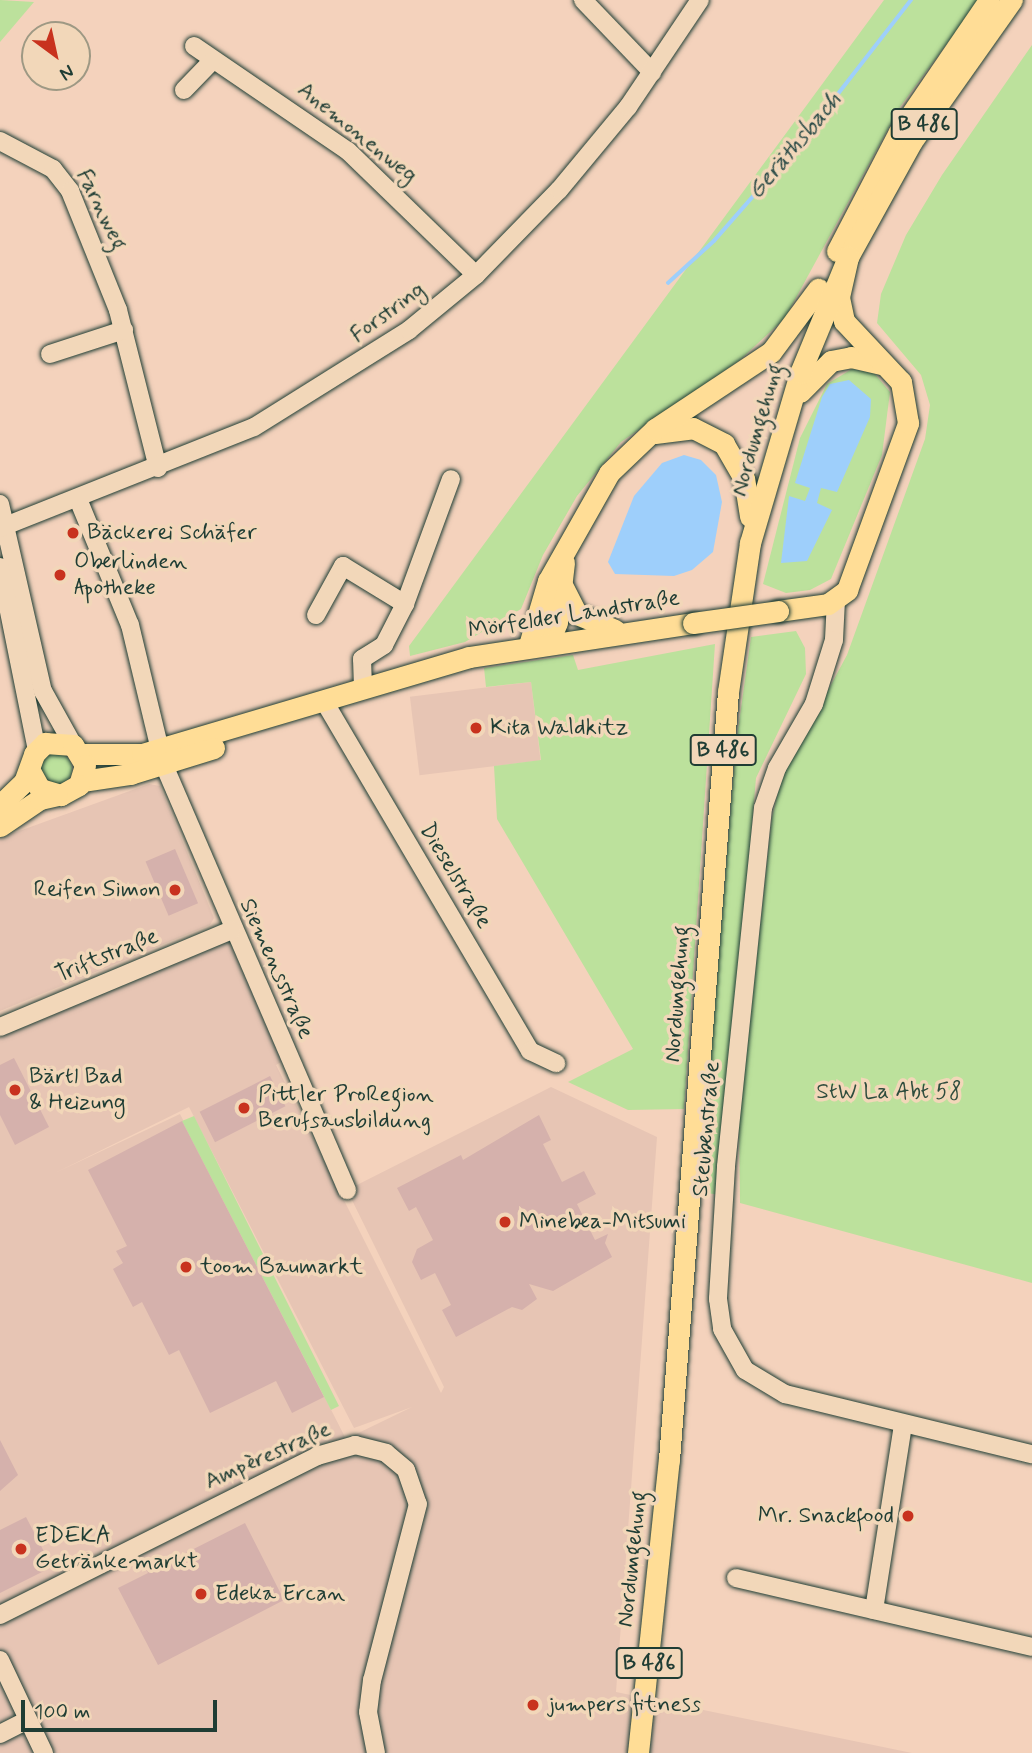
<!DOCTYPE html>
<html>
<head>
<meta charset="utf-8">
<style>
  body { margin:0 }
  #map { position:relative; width:1032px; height:1753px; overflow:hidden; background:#f4d2bc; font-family:Mynerve,sans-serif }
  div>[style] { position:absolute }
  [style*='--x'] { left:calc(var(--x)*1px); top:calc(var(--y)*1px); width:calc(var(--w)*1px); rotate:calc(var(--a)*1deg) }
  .built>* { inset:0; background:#e7c5b4; transform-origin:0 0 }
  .green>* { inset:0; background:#bce19c }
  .round { border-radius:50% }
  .water>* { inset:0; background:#9ecffb }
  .stream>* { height:3.5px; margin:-1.75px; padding:0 1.75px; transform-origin:1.75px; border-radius:1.75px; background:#9ecffb }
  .building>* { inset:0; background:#d5b1ac; transform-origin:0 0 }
  .roads { filter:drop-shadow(0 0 2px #1f3d34) drop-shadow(0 0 2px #1f3d34) }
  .minor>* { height:18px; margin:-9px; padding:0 9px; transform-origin:9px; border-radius:9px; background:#f2d7b9 }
  .major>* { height:21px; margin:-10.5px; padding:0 10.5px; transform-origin:10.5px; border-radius:10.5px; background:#ffdd96 }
  .bridges { filter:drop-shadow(0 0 2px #1f3d34) drop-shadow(0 0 2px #1f3d34) }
  .major-bridge>* { height:21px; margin:-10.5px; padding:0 10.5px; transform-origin:10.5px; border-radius:10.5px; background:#ffdd96 }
  .dots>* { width:19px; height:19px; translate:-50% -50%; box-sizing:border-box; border:4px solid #f2d7b9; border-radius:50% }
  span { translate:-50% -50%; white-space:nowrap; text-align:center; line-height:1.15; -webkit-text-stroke:7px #f2d7b9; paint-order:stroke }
  .shield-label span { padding:2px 5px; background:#f2d7b9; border:2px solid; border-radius:5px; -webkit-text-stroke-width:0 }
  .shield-label { font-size:21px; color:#1f3d34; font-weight:700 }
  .street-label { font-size:23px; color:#1f3d34 }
  .poi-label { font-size:23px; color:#1f3d34 }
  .left { translate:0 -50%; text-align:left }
  .right { translate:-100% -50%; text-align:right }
  .park-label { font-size:23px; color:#2f4d3e }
  .water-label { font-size:24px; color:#2c4c48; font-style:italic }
  .north { position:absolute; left:21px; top:21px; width:70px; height:70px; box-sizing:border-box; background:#f2d7b9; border:2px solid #9e9984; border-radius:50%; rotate:147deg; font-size:19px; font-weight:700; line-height:28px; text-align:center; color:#1f3d34 }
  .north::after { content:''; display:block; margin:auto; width:24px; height:32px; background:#c8321e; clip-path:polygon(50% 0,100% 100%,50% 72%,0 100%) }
  .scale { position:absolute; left:21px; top:1700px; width:196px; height:32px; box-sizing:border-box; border:4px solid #1f3d34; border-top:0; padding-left:9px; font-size:21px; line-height:24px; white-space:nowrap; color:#1f3d34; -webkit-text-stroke:5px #f2d7b9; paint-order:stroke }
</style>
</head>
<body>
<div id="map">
  <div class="built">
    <div style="left:531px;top:682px;width:79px;height:122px;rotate:83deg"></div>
    <div style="clip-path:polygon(149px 784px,160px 786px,214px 918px,210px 925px,0 1011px,0 838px)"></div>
    <div style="clip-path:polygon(evenodd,232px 929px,288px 1058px,276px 1065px,441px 1393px,444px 1387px,347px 1190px,551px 1087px,657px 1137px,616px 1692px,912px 1753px,0 1753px,0 1027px,232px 929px,189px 1107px,354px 1428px,412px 1407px,346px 1439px,180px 1114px,55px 1173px,189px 1107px)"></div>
  </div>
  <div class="green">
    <div style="clip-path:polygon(0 0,34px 2px,0 42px)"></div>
    <div style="clip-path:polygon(884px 0,979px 0,900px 107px,785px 318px,740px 360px,621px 442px,577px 496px,543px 555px,521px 609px,465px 642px,410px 656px,409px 646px)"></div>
    <div style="clip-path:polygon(1032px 45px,1032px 1283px,740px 1203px,739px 1121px,772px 818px,782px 776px,847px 655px,925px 439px,930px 405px,921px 375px,877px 323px,881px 294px,906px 235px,942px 175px)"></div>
    <div style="clip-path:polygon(852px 369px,874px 373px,890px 392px,882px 455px,831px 579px,810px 590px,786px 593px,763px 584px,800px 438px,827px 384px)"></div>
    <div style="clip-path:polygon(796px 631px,805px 648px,806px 674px,756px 778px,720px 1195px,700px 1192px,736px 744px,751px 637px)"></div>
    <div style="clip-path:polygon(715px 644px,684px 1109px,628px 1110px,568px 1082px,633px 1049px,497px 819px,494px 766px,541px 760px,531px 682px,486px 687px,484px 668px,573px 655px,578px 670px)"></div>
    <div class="round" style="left:40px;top:753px;width:32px;height:32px"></div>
    <div style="clip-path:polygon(194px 1116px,339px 1406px,331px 1410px,182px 1121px)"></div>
  </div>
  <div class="water">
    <div style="clip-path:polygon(849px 380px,871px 399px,870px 417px,837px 492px,821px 488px,817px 503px,832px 510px,807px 561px,781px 563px,789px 496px,805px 501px,810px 488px,795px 483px,822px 397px,830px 384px)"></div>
    <div style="clip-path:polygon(684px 455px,701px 460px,716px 475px,722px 502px,713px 552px,692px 570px,674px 576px,615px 574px,608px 562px,634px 496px,662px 463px)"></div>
  </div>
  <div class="stream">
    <div style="--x:668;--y:283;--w:62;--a:-42.4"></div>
    <div style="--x:714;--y:241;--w:129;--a:-48.8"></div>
    <div style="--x:799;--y:144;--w:182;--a:-52.1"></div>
  </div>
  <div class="building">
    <div style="left:175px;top:849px;width:59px;height:32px;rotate:67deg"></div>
    <div style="clip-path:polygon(14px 1058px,49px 1127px,15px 1145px,0 1115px,0 1065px)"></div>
    <div style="left:270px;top:1076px;width:34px;height:79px;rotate:63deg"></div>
    <div style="clip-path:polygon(539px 1115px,551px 1140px,543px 1144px,562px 1182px,584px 1171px,590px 1183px,596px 1194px,577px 1204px,595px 1240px,608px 1234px,605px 1243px,612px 1257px,553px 1291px,529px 1284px,537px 1299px,522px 1310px,512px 1307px,456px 1337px,442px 1310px,451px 1305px,435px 1273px,421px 1280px,412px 1262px,417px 1249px,433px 1240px,416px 1207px,409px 1211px,397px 1188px,461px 1155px,463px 1160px)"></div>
    <div style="clip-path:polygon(182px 1121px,324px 1397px,292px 1413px,276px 1381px,210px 1413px,179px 1350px,169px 1355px,142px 1302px,133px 1307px,113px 1269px,123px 1263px,116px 1251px,127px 1246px,88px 1170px)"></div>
    <div style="clip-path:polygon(0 1440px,18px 1475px,0 1491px)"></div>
    <div style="clip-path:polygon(26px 1517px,52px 1567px,0 1593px,0 1530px)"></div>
    <div style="clip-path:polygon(245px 1523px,284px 1600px,158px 1665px,118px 1588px,148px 1573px,142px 1563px,157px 1555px,162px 1565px)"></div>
  </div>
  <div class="roads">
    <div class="minor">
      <div style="--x:583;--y:0;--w:100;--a:46.2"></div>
      <div style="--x:194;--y:46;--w:186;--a:34.3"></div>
      <div style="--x:348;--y:151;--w:178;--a:44.1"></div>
      <div style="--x:184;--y:90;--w:39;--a:-46"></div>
      <div style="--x:0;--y:141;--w:60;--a:27.8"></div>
      <div style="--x:53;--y:169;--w:28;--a:52"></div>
      <div style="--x:70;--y:191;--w:128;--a:68"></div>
      <div style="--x:118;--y:310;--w:163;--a:75.8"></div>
      <div style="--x:50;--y:354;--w:78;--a:-18"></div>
      <div style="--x:78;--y:499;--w:136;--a:67.6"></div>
      <div style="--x:130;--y:625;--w:129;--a:76.5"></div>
      <div style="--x:0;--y:504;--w:192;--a:77.1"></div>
      <div style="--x:43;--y:691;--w:62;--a:60.9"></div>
      <div style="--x:0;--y:528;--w:273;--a:-21.7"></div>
      <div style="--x:254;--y:427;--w:183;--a:-32"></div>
      <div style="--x:409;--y:330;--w:87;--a:-39.4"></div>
      <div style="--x:476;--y:275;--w:119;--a:-45.7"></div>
      <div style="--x:559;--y:190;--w:108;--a:-50.3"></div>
      <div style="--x:628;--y:107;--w:129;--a:-56.1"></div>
      <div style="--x:0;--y:567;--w:187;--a:78.6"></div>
      <div style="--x:836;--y:600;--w:40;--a:92.9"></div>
      <div style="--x:834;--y:640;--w:67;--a:107.4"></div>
      <div style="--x:814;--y:704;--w:74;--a:120"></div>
      <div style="--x:777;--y:768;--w:42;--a:109.3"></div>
      <div style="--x:763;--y:808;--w:361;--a:95.9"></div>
      <div style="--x:726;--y:1167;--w:132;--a:93.5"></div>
      <div style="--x:718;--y:1299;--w:30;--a:82"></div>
      <div style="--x:722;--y:1329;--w:47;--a:60.7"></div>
      <div style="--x:745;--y:1370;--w:47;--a:31"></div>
      <div style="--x:785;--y:1394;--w:254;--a:13.7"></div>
      <div style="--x:316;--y:615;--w:56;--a:-61.1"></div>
      <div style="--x:343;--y:566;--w:73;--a:31.5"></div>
      <div style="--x:363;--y:687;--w:28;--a:-92"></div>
      <div style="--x:362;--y:659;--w:26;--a:-32"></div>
      <div style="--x:384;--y:645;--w:46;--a:-62.9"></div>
      <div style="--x:405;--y:604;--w:133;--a:-69.8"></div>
      <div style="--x:324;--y:701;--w:406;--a:59.5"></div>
      <div style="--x:530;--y:1051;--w:29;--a:25"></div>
      <div style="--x:164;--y:765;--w:463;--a:66.7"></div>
      <div style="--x:0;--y:1027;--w:251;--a:-22.7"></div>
      <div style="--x:736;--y:1578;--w:304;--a:13.1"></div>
      <div style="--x:874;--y:1610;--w:188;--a:-81.1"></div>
      <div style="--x:0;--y:1615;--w:355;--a:-26.6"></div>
      <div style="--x:317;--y:1456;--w:40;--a:-16"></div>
      <div style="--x:355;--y:1445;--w:32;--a:14"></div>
      <div style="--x:386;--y:1453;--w:26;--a:40"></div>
      <div style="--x:406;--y:1470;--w:36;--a:71"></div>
      <div style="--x:418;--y:1504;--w:182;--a:104.6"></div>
      <div style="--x:372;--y:1680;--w:32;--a:97"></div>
      <div style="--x:368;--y:1712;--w:42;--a:79"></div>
      <div style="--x:0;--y:1660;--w:103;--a:64.7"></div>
      <div style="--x:0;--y:1734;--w:31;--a:-27"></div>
    </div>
    <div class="major">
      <div style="--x:837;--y:251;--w:134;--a:-62.5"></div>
      <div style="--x:899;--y:132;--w:160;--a:-55.7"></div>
      <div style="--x:800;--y:392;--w:44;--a:-45"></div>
      <div style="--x:831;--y:361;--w:20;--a:-11"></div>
      <div style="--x:851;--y:357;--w:31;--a:13"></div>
      <div style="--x:655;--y:433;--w:38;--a:-7"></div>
      <div style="--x:693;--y:428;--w:35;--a:27"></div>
      <div style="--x:724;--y:444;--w:39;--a:60"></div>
      <div style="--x:744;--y:478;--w:39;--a:81"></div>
      <div style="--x:561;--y:583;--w:35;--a:63"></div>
      <div style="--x:577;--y:614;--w:41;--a:22.8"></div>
      <div style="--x:778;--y:611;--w:50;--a:-8"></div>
      <div style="--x:828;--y:604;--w:24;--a:-36"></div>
      <div style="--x:847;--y:590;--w:178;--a:-69.9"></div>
      <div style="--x:908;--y:423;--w:42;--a:-99.7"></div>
      <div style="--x:901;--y:382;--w:83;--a:-133.1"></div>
      <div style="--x:844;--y:321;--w:25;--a:-102"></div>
      <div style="--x:839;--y:297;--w:41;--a:-77.3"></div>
      <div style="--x:848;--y:257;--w:132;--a:-61.1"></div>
      <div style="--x:912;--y:141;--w:173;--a:-54.7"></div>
      <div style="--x:534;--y:643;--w:22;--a:-30"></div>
      <div style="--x:553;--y:632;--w:11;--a:-68"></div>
      <div style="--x:557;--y:622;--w:60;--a:-83.3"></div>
      <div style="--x:529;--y:645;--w:67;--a:-73.5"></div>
      <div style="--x:548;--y:581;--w:124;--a:-60.5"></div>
      <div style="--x:609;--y:473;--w:64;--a:-43.7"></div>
      <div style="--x:655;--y:429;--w:139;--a:-33.6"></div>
      <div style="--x:771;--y:352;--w:79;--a:-53.3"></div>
      <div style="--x:81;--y:754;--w:61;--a:0"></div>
      <div style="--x:142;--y:754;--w:341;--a:-16.5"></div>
      <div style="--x:469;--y:657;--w:227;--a:-8.6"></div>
      <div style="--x:82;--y:781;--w:49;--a:-8.3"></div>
      <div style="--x:130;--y:774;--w:88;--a:-17.2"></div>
      <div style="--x:0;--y:805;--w:33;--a:-44"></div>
      <div style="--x:24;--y:782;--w:30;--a:-70"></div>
      <div style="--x:34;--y:754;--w:16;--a:-45"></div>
      <div style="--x:45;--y:743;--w:28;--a:4"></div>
      <div style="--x:73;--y:745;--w:23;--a:59"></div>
      <div style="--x:85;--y:765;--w:21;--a:107"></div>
      <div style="--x:79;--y:785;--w:21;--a:151"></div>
      <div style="--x:61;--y:795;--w:22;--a:-164"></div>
      <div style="--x:40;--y:789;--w:21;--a:-119"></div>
      <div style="--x:0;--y:826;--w:48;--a:-34"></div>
      <div style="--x:40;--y:799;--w:17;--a:-13"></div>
      <div style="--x:638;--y:1753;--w:295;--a:-84"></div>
      <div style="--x:669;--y:1460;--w:770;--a:-85.61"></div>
      <div style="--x:728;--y:692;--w:151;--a:-81.6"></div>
      <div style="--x:750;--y:543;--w:177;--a:-73.6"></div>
      <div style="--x:800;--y:373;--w:126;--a:-67.5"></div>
    </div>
  </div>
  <div class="bridges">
    <div class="major-bridge">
      <div style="--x:693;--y:623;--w:86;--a:-8"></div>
    </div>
  </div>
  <div class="dots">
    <div style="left:73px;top:533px;background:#c8321e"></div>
    <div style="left:60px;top:575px;background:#c8321e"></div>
    <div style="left:476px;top:728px;background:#c8321e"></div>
    <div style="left:175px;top:890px;background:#c8321e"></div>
    <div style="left:15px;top:1090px;background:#c8321e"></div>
    <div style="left:244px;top:1108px;background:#c8321e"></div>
    <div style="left:505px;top:1222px;background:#c8321e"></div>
    <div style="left:186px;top:1267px;background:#c8321e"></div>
    <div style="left:908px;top:1516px;background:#c8321e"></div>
    <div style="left:21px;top:1549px;background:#c8321e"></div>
    <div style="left:201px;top:1594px;background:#c8321e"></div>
    <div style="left:533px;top:1705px;background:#c8321e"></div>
  </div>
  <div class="shield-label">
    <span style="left:924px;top:124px">B 486</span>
    <span style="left:723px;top:750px">B 486</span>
    <span style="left:649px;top:1663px">B 486</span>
  </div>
  <div class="street-label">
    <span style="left:357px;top:133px;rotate:39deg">Anemonenweg</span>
    <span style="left:101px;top:210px;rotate:64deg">Farnweg</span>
    <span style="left:388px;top:313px;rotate:-36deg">Forstring</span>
    <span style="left:758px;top:430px;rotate:-74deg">Nordumgehung</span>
    <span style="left:574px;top:615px;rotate:-9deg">Mörfelder Landstraße</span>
    <span style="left:455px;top:876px;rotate:59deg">Dieselstraße</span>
    <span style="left:107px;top:956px;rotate:-22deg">Triftstraße</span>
    <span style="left:276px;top:969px;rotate:66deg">Siemensstraße</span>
    <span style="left:678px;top:994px;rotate:-86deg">Nordumgehung</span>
    <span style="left:707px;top:1129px;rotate:-85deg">Steubenstraße</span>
    <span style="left:268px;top:1456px;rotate:-24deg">Ampèrestraße</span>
    <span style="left:633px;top:1559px;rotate:-84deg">Nordumgehung</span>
  </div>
  <div class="poi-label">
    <span class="left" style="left:87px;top:533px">Bäckerei Schäfer</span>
    <span class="left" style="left:74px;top:575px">Oberlinden<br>Apotheke</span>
    <span class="left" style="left:490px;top:728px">Kita Waldkitz</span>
    <span class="right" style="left:161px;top:890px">Reifen Simon</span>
    <span class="left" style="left:29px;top:1090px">Bärtl Bad<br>&amp; Heizung</span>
    <span class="left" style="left:258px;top:1108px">Pittler ProRegion<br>Berufsausbildung</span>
    <span class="left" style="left:519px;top:1222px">Minebea-Mitsumi</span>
    <span class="left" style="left:200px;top:1267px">toom Baumarkt</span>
    <span class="right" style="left:894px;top:1516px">Mr. Snackfood</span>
    <span class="left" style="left:35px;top:1549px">EDEKA<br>Getränkemarkt</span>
    <span class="left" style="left:215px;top:1594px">Edeka Ercan</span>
    <span class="left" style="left:547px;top:1705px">jumpers fitness</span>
  </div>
  <div class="park-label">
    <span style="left:889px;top:1092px">StW La Abt 58</span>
  </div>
  <div class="water-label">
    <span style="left:795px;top:146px;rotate:-50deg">Geräthsbach</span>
  </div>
  <div class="north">N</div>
  <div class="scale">100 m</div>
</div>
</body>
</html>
